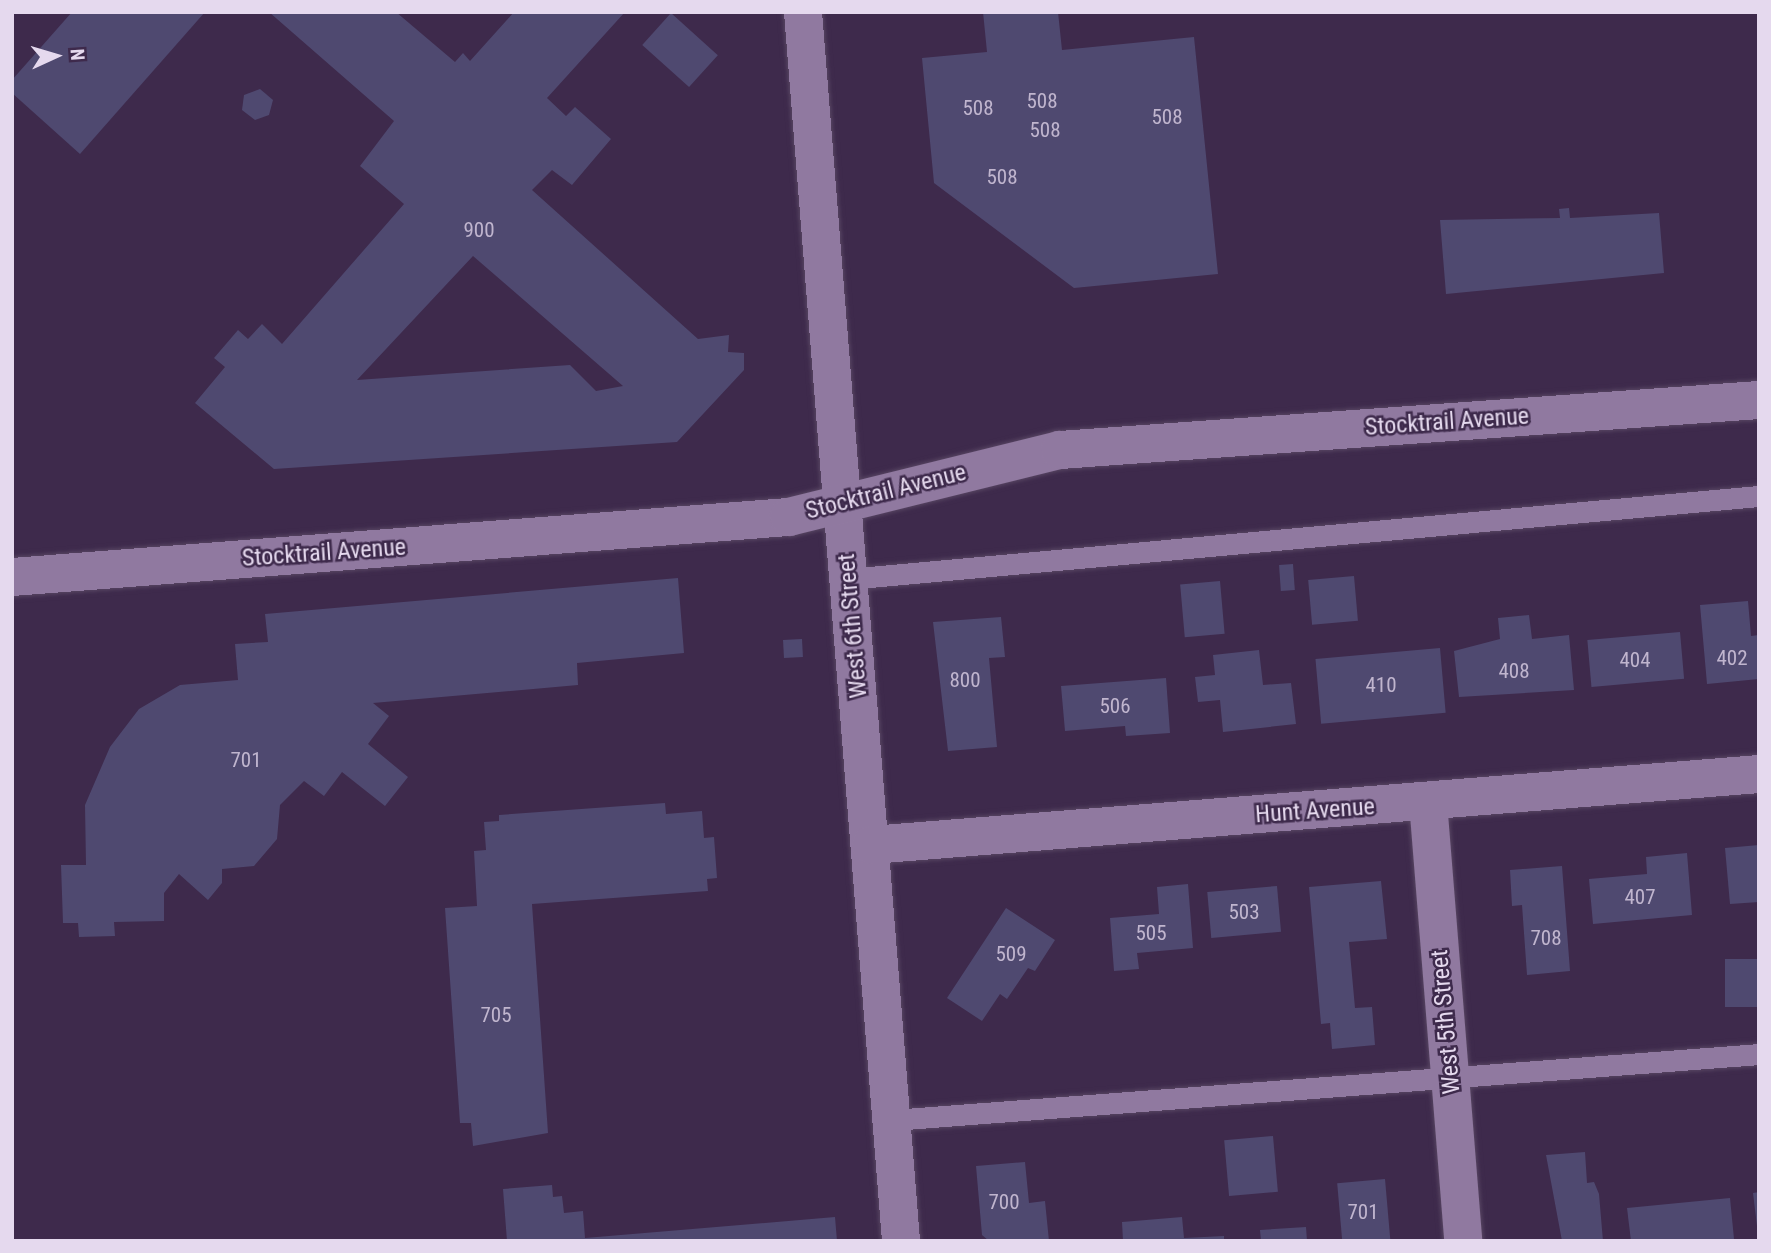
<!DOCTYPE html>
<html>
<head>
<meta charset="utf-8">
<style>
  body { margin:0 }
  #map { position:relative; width:1771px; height:1253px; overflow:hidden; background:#3e2a4c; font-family:"Roboto Condensed",sans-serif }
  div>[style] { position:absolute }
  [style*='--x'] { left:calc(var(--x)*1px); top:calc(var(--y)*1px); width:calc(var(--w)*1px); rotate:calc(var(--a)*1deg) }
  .building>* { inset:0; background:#4f4970; transform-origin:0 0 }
  .roads { filter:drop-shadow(0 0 2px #574562) drop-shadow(0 0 2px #574562) }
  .service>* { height:21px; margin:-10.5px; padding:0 10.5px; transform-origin:10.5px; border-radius:10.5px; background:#9079a0 }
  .minor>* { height:38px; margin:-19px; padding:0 19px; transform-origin:19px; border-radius:19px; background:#9079a0 }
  span { translate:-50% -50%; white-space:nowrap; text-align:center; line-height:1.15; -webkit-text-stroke:5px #3e2a4c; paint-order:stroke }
  .number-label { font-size:21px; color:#c0b5ce }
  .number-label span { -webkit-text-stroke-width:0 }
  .street-label { font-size:24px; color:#e5d9ee }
  .frame { position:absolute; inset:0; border:14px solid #e5d9ee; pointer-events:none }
  .north { position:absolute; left:21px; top:21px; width:70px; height:70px; -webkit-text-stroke:5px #3e2a4c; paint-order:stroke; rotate:86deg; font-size:19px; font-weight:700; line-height:28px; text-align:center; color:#e5d9ee }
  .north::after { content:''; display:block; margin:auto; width:24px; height:32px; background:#e5d9ee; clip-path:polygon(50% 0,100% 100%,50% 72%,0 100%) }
</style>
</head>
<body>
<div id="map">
  <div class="building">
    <div style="clip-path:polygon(72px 12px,205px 12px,80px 154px,12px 93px,12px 80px)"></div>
    <div style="clip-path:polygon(evenodd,269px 12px,396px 12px,455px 62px,463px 53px,470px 61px,514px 12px,625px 12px,547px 98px,566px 116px,575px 107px,611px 139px,572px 185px,552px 170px,532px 190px,698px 339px,729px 335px,728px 352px,744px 353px,744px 370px,677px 442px,274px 469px,195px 403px,225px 367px,214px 358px,238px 330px,248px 339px,262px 324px,282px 344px,404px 204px,360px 166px,394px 121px,269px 12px,473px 256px,623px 386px,596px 391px,570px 365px,357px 380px,473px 256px)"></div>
    <div style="clip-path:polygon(983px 12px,1058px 12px,1062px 50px,1194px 37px,1218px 274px,1074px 288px,934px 183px,922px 58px,987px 52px)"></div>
    <div style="left:671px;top:13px;width:63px;height:43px;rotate:42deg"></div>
    <div style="clip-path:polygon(260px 89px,273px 100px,269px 115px,255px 120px,242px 110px,244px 95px)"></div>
    <div style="clip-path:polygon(1569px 208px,1570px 218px,1659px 213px,1664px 273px,1446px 294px,1440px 220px,1560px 218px,1559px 209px)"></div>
    <div style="left:1293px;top:564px;width:26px;height:14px;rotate:86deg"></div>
    <div style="left:1354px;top:576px;width:45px;height:46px;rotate:85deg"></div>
    <div style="clip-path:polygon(678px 578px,684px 653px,577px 663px,578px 685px,373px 703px,389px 716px,368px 744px,408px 777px,385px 806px,342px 772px,324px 796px,304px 781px,280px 805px,277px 839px,254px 866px,222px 869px,222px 883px,208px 900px,179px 874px,164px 893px,164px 921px,114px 922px,115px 936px,79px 937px,78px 923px,63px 923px,61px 865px,86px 865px,85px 805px,110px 747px,139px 709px,180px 685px,238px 680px,235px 644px,268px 642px,265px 614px)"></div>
    <div style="left:1220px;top:581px;width:53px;height:40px;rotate:85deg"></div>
    <div style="clip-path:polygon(1748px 601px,1751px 636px,1759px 635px,1759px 679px,1707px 684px,1700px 605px)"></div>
    <div style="clip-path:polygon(1529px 615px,1532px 639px,1569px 635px,1574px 690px,1459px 697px,1454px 651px,1500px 639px,1498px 618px)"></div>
    <div style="clip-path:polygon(1001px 617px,1005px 657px,989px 658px,997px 747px,948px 751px,933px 622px)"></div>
    <div style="left:1680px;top:632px;width:47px;height:93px;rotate:85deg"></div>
    <div style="left:802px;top:639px;width:18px;height:19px;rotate:87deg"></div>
    <div style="left:1440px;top:648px;width:65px;height:125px;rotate:85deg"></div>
    <div style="clip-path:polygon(1259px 650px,1263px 685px,1291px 683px,1296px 724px,1223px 732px,1220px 700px,1198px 702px,1195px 677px,1215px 675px,1213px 655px)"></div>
    <div style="clip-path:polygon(1166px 678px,1170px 733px,1126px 736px,1125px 726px,1065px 731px,1061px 686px)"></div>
    <div style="clip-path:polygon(665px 803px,666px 814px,702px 811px,704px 838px,714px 837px,717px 878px,707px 879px,708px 891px,532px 904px,548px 1133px,473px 1146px,471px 1123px,460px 1123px,445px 908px,477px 906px,474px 851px,486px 850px,484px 822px,499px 821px,499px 815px)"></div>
    <div style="clip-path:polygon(1759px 845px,1759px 902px,1730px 904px,1725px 848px)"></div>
    <div style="clip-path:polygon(1687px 853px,1692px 915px,1593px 924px,1589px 879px,1647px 874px,1646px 857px)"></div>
    <div style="clip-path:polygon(1562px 866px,1570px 971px,1527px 975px,1522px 905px,1512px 906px,1510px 870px)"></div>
    <div style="clip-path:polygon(1381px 881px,1387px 939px,1349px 942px,1355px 1008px,1372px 1007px,1375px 1045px,1332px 1049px,1330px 1023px,1321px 1024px,1309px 887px)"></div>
    <div style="clip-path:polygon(1188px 884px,1193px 948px,1137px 953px,1139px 969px,1114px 971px,1110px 918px,1159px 914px,1157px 887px)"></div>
    <div style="left:1277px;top:886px;width:46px;height:70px;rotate:85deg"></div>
    <div style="clip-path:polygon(1006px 908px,1055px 940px,1035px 971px,1028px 968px,1007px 999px,1000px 994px,982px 1021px,947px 998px)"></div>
    <div style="left:1759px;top:959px;width:48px;height:34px;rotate:90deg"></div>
    <div style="left:1273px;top:1136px;width:56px;height:49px;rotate:85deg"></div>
    <div style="clip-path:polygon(1585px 1152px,1587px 1183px,1594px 1182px,1599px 1194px,1603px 1241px,1562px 1241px,1546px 1155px)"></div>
    <div style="clip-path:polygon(1025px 1162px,1029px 1203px,1045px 1201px,1049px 1241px,989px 1241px,982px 1235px,976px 1166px)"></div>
    <div style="left:1385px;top:1179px;width:62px;height:48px;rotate:85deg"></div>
    <div style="clip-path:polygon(552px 1185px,553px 1197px,562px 1196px,564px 1213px,583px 1211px,585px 1238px,835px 1217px,837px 1241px,507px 1241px,503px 1189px)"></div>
    <div style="clip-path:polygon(1759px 1192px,1759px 1226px,1757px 1226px,1753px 1193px)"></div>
    <div style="clip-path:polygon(1730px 1198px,1734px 1239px,1631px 1241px,1627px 1208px)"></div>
    <div style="clip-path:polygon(1182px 1217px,1184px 1238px,1224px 1236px,1224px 1241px,1123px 1241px,1122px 1222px)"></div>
    <div style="clip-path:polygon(1306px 1227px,1307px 1241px,1261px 1241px,1260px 1230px)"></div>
  </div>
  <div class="roads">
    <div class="service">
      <div style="--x:848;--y:579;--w:915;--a:-5.21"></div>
      <div style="--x:892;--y:1120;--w:870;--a:-4.35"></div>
    </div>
    <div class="minor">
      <div style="--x:803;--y:12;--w:1233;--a:85.44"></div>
      <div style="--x:12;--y:577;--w:779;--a:-4.42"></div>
      <div style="--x:789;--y:517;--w:279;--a:-13.9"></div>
      <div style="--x:1060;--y:450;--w:701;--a:-4.09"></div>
      <div style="--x:1428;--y:802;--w:440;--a:85.4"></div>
      <div style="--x:871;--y:845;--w:891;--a:-4.57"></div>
    </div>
  </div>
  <div class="number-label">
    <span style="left:1042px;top:101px">508</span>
    <span style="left:978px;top:108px">508</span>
    <span style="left:1167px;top:117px">508</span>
    <span style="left:1045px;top:130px">508</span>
    <span style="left:1002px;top:177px">508</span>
    <span style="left:479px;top:230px">900</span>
    <span style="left:1732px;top:658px">402</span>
    <span style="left:1635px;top:660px">404</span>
    <span style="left:1514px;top:671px">408</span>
    <span style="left:965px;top:680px">800</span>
    <span style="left:1381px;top:685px">410</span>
    <span style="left:1115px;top:706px">506</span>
    <span style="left:246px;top:760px">701</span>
    <span style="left:1640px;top:897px">407</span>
    <span style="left:1244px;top:912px">503</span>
    <span style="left:1151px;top:933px">505</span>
    <span style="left:1546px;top:938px">708</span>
    <span style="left:1011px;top:954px">509</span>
    <span style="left:496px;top:1015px">705</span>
    <span style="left:1004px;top:1202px">700</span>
    <span style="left:1363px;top:1212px">701</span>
  </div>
  <div class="street-label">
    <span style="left:1447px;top:422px;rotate:-4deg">Stocktrail Avenue</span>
    <span style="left:886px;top:492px;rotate:-14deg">Stocktrail Avenue</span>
    <span style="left:324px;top:553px;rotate:-4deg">Stocktrail Avenue</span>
    <span style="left:853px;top:626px;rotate:-95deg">West 6th Street</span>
    <span style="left:1315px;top:811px;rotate:-4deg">Hunt Avenue</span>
    <span style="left:1446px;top:1022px;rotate:-95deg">West 5th Street</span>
  </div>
  <div class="frame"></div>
  <div class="north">N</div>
</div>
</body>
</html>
